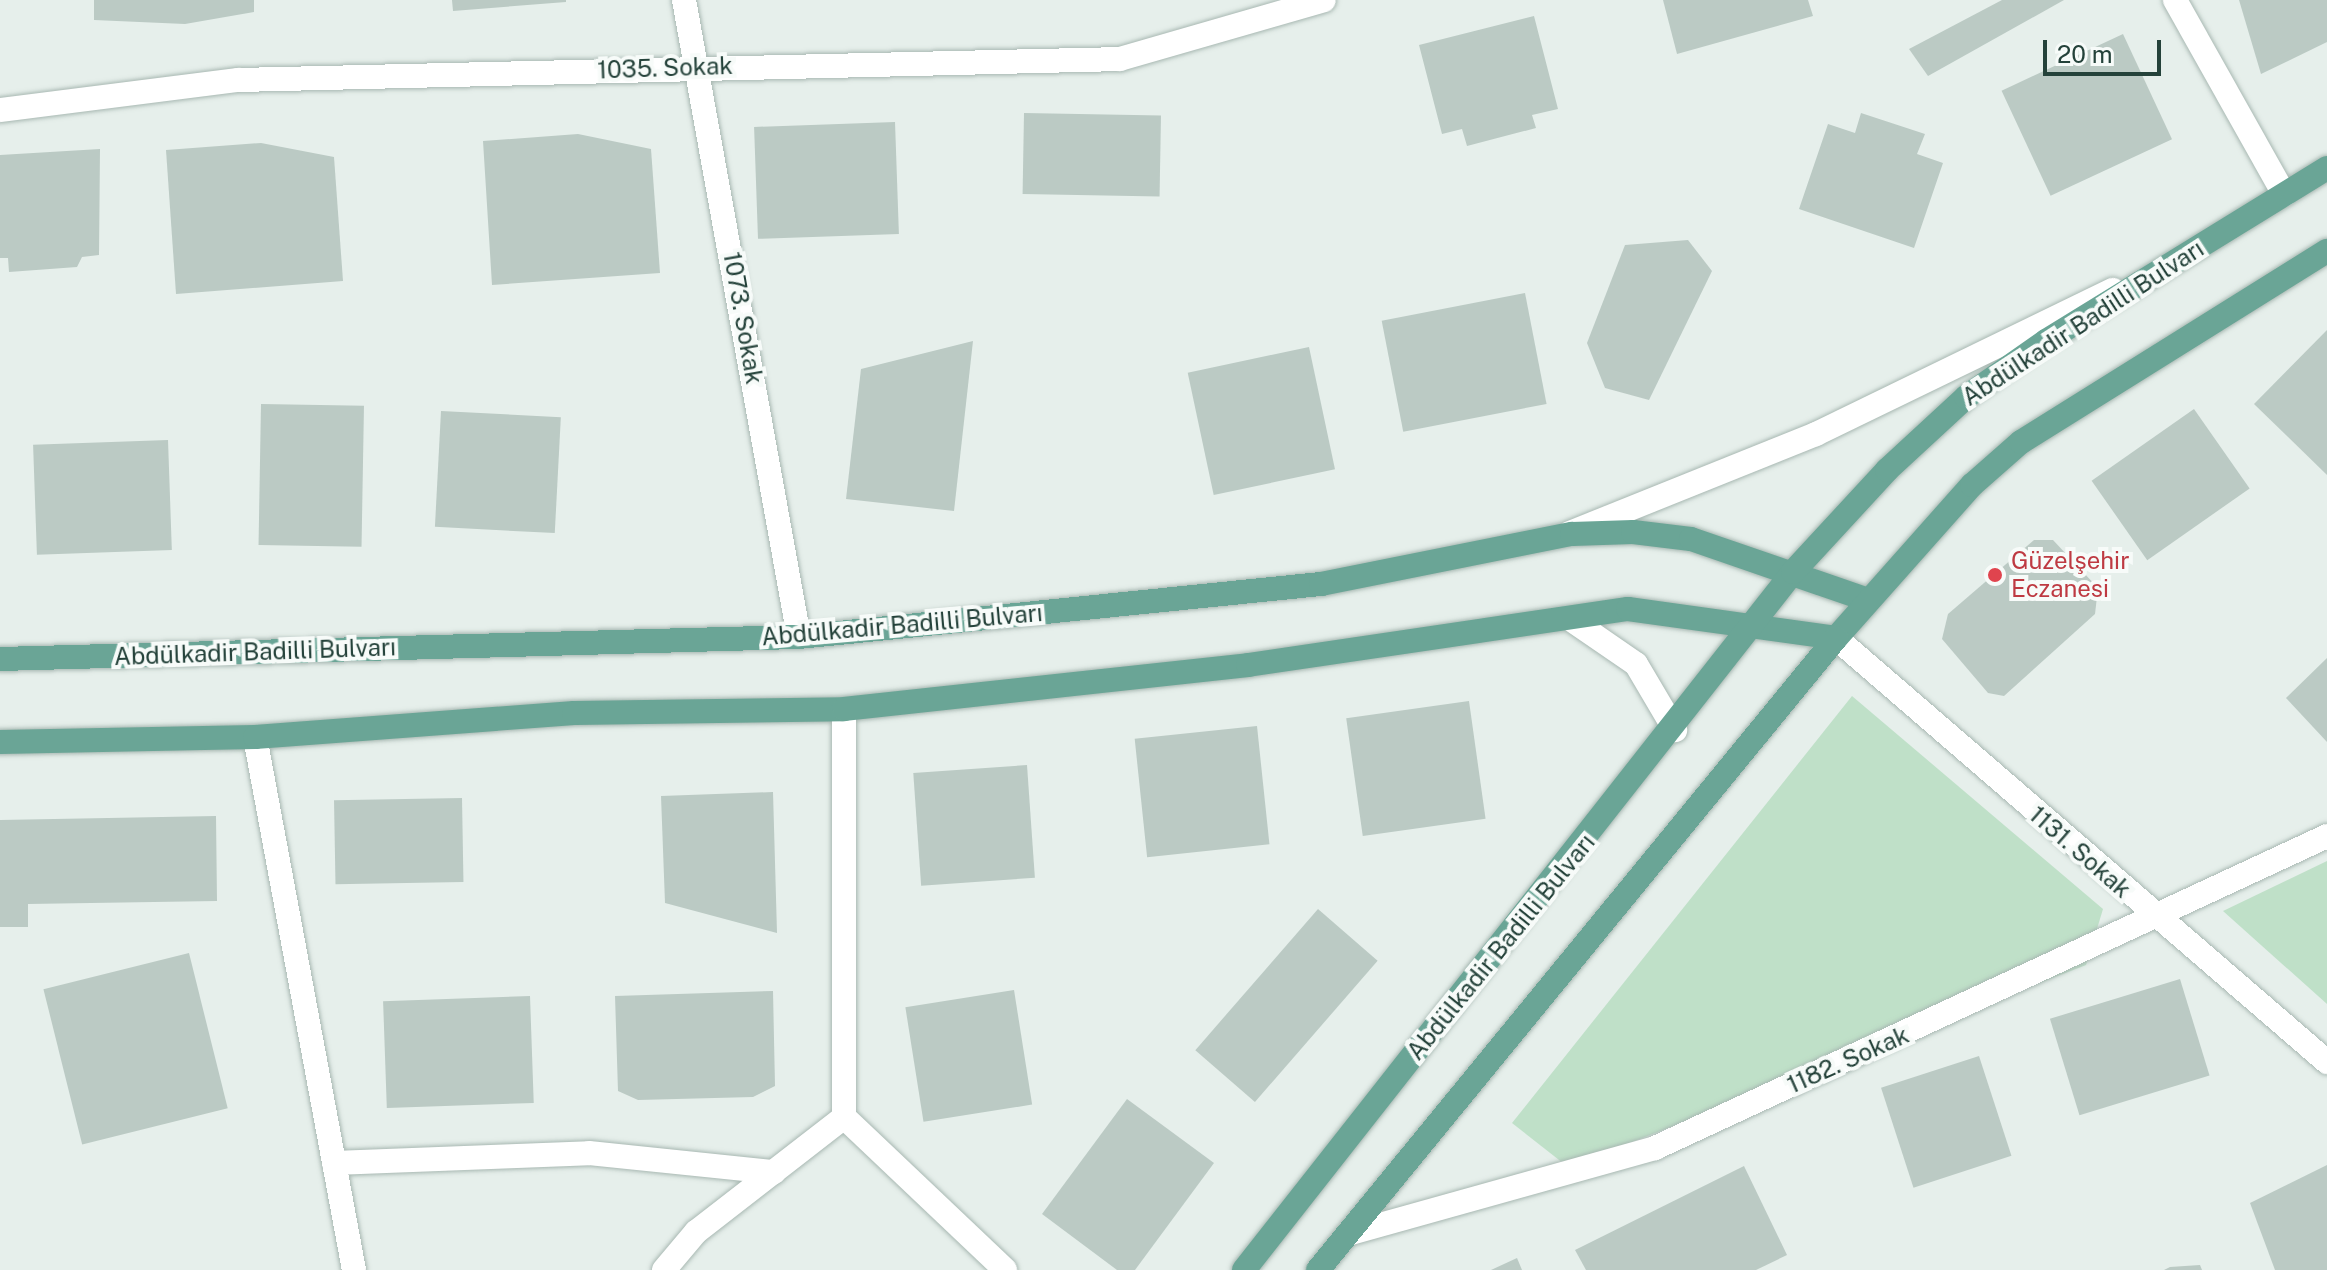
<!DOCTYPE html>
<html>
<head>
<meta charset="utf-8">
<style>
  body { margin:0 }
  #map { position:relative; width:2327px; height:1270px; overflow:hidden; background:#e6efeb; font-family:"Public Sans",sans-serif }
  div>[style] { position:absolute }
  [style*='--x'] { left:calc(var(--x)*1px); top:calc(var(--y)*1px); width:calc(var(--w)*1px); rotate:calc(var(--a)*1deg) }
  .green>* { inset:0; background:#bfe0c8 }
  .building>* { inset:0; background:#bbcac4; transform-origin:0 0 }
  .roads { filter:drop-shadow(0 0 2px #a8b8b2) drop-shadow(0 0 2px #a8b8b2) }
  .minor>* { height:24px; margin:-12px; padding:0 12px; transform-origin:12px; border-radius:12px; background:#fff }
  .major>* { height:24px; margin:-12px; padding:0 12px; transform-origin:12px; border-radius:12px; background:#6aa596 }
  .dots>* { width:22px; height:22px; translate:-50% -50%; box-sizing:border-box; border:4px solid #f7fbf9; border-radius:50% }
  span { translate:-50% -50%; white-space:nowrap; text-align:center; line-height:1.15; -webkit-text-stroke:8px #f7fbf9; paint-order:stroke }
  .street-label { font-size:24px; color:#24423a }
  .health-label { font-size:24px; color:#be3a42 }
  .left { translate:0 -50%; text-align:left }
  .scale { position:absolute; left:2043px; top:40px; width:118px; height:36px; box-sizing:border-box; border:4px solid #24423a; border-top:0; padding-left:10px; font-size:24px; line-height:28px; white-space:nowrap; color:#24423a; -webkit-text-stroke:6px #f7fbf9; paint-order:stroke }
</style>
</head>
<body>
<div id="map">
  <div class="green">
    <div style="clip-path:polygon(1852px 696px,2103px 909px,2086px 965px,1568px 1167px,1512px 1123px)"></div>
    <div style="clip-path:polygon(2327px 861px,2327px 1004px,2223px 911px)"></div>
  </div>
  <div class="building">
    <div style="clip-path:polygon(94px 0,254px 0,254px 12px,185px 24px,94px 20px)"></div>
    <div style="clip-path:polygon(452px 0,566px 0,566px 2px,453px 11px)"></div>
    <div style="clip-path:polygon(1663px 0,1808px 0,1813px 16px,1677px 54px)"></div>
    <div style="clip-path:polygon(2002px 0,2064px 0,1928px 76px,1909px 49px)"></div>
    <div style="clip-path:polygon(2239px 0,2327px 0,2327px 42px,2261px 74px)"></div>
    <div style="clip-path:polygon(1534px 16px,1558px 109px,1532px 115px,1536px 128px,1467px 146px,1462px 129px,1442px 134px,1419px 45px)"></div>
    <div style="left:2123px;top:34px;width:116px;height:134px;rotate:65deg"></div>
    <div style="left:1024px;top:113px;width:137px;height:81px;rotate:1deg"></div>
    <div style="clip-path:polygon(1861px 113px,1925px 134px,1917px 154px,1943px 163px,1914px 248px,1799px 209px,1828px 124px,1855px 133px)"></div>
    <div style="left:895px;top:122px;width:112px;height:141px;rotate:88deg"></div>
    <div style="clip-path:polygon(578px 134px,651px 149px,660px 273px,492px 285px,483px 141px)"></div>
    <div style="clip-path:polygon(261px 143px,334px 157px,343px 281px,176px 294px,166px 150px)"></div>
    <div style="clip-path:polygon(100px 149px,99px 255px,82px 257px,77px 267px,9px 272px,8px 258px,0 258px,0 155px)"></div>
    <div style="clip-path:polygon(1688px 240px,1712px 271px,1649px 400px,1605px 388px,1587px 343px,1625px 245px)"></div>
    <div style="left:1525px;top:293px;width:113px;height:146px;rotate:79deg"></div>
    <div style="clip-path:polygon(2327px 330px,2327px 475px,2254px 404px)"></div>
    <div style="clip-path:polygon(973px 341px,954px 511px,846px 499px,861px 369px)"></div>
    <div style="left:1309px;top:347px;width:125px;height:124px;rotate:78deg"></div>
    <div style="left:261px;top:404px;width:103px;height:141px;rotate:1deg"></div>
    <div style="left:2194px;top:409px;width:97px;height:125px;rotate:55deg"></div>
    <div style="left:441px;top:411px;width:120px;height:116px;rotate:3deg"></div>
    <div style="left:168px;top:440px;width:110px;height:135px;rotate:88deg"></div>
    <div style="clip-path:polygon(2034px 540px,2053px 540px,2098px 588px,2095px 614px,2004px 696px,1988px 693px,1942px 639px,1948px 614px)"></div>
    <div style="clip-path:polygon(2327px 658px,2327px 742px,2286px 698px)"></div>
    <div style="left:1469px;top:701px;width:119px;height:124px;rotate:82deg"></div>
    <div style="left:1257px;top:726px;width:119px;height:123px;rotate:84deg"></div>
    <div style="left:1027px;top:765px;width:113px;height:114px;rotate:86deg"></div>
    <div style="clip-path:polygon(773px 792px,777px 933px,665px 903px,661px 796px)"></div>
    <div style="left:462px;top:798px;width:84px;height:128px;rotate:89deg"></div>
    <div style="clip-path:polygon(216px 816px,217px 901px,28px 904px,28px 927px,0 927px,0 820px)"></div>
    <div style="left:1318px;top:909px;width:79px;height:187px;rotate:41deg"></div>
    <div style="left:189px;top:953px;width:160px;height:150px;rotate:76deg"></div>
    <div style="left:2180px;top:979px;width:101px;height:136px;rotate:73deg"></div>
    <div style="left:1014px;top:990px;width:116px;height:110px;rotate:81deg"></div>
    <div style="clip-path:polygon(773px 991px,775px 1086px,753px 1097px,638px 1100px,618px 1091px,615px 996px)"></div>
    <div style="left:530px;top:996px;width:107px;height:147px;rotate:88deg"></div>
    <div style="left:1979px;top:1056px;width:105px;height:103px;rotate:72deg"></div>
    <div style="clip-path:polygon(1127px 1099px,1214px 1163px,1135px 1270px,1117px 1270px,1042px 1214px)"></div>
    <div style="clip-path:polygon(2327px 1165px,2327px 1270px,2275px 1270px,2250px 1203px)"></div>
    <div style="clip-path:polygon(1744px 1166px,1787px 1255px,1756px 1270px,1586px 1270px,1575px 1250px)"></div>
    <div style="clip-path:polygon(1517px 1258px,1522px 1270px,1491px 1270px)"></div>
    <div style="clip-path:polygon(2200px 1265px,2202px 1270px,2164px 1270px,2170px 1267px)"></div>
  </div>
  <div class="roads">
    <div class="minor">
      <div style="--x:684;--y:0;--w:647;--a:79.77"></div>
      <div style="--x:2175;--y:0;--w:223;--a:60.7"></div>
      <div style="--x:0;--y:110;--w:240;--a:-7.2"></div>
      <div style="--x:238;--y:80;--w:882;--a:-1.36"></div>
      <div style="--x:1120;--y:59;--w:212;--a:-16.1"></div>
      <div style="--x:1570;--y:533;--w:265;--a:-21.9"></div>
      <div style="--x:1816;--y:434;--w:330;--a:-25.9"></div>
      <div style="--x:1569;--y:618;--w:81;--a:34.5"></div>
      <div style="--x:1636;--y:664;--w:77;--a:59.4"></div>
      <div style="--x:1836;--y:638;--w:649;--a:40.81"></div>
      <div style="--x:844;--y:709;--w:408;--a:90"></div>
      <div style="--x:844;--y:1117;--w:222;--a:43.5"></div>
      <div style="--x:255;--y:737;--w:542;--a:79.48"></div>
      <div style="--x:334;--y:1163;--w:255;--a:-2.2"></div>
      <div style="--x:589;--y:1153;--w:186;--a:5.9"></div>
      <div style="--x:1351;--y:1233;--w:316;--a:-15.6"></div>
      <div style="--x:1655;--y:1148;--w:741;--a:-24.9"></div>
      <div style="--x:664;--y:1270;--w:50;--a:-49.9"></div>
      <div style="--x:696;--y:1232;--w:187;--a:-37.8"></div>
    </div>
    <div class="major">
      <div style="--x:0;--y:659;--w:799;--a:-1.58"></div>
      <div style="--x:799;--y:637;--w:525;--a:-5.8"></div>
      <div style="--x:1321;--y:584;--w:256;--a:-11.3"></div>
      <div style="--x:1572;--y:534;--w:61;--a:-1.9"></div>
      <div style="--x:1633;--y:532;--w:58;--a:6.9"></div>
      <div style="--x:1691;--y:539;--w:187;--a:19"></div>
      <div style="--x:0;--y:742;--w:255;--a:-1.1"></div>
      <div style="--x:255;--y:737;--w:320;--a:-4.3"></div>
      <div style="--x:574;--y:713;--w:270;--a:-0.8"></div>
      <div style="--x:844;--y:709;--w:406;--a:-6.2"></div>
      <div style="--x:1248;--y:665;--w:384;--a:-8.4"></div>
      <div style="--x:1628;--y:609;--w:210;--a:7.9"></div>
      <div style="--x:1836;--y:638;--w:205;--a:-48.4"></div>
      <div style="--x:1972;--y:485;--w:65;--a:-41.3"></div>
      <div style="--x:2021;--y:442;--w:361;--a:-32"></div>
      <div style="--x:1244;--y:1270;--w:888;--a:-51.81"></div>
      <div style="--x:1793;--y:572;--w:139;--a:-47.3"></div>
      <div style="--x:1887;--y:470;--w:108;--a:-42.7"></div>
      <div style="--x:1966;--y:397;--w:98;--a:-35"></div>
      <div style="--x:2046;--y:341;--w:330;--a:-31.6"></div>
      <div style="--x:1318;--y:1270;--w:817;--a:-50.66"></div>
    </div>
  </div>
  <div class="dots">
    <div style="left:1995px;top:575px;background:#e0444e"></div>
  </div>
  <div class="street-label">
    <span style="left:665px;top:68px;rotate:-2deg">1035. Sokak</span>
    <span style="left:743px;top:318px;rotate:80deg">1073. Sokak</span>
    <span style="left:2083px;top:323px;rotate:-33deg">Abdülkadir Badilli Bulvarı</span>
    <span style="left:902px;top:625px;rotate:-5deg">Abdülkadir Badilli Bulvarı</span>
    <span style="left:255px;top:652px;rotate:-2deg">Abdülkadir Badilli Bulvarı</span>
    <span style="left:2080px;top:852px;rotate:41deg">1131. Sokak</span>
    <span style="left:1501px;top:947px;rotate:-51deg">Abdülkadir Badilli Bulvarı</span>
    <span style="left:1848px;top:1060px;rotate:-24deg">1182. Sokak</span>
  </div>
  <div class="health-label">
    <span class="left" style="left:2011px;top:575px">Güzelşehir<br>Eczanesi</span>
  </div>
  <div class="scale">20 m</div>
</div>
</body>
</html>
